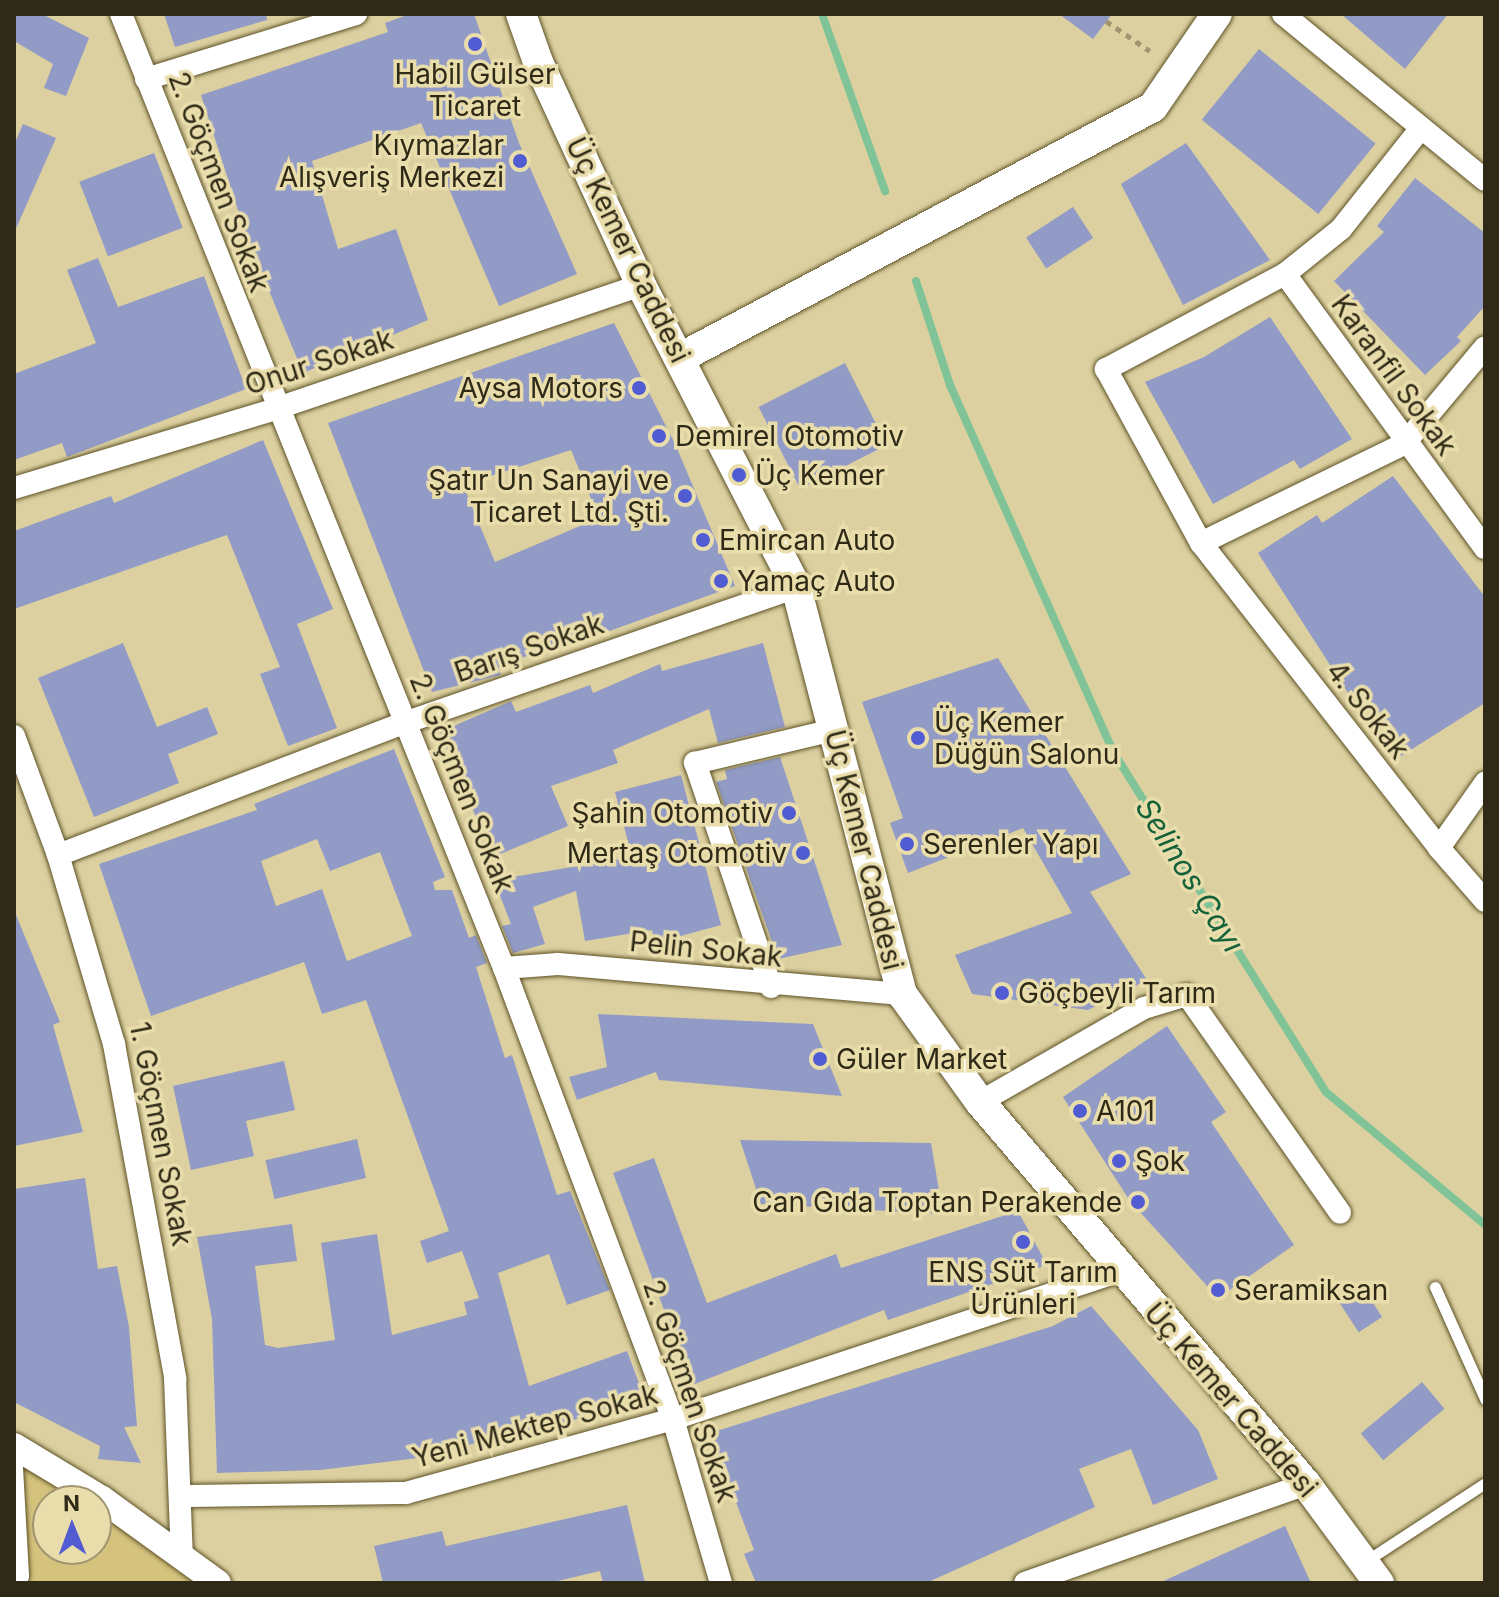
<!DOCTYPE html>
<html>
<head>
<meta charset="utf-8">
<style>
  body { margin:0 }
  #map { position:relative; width:1499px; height:1597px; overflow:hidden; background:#dcd0a0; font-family:Inter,sans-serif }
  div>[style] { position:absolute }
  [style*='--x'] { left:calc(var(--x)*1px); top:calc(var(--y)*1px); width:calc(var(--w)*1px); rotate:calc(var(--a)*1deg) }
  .green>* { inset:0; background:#d4c27d }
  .stream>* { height:8px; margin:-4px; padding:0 4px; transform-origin:4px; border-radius:4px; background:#7fc397 }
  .building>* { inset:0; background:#929bc6; transform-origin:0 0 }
  .path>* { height:5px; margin-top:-2.5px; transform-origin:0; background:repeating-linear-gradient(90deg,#9f9670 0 6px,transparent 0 12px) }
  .roads { filter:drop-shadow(0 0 2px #5e5327) drop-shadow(0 0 2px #5e5327) }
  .service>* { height:11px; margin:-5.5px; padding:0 5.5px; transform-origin:5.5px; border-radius:5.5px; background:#fff }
  .pedestrian>* { height:16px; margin:-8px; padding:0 8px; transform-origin:8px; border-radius:8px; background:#fff }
  .minor>* { height:22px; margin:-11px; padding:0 11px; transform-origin:11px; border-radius:11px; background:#fff }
  .tertiary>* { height:26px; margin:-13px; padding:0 13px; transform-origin:13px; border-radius:13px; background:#fff }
  .secondary>* { height:30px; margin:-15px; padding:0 15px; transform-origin:15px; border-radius:15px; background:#fff }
  .dots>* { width:22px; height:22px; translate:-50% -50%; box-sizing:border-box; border:4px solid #e9ddac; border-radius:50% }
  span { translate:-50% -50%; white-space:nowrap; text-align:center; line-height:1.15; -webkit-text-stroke:7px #e9ddac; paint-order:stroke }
  .poi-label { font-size:28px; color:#2f2a17 }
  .right { translate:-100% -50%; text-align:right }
  .left { translate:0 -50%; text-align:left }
  .street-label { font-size:28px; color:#2f2a17 }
  .water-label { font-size:30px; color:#15623a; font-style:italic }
  .frame { position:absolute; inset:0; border:16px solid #2f2a17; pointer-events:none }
  .north { position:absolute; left:32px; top:1485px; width:80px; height:80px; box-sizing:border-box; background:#e9ddac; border:2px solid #9f9570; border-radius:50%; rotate:359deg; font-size:22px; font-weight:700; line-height:32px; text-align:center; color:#2f2a17 }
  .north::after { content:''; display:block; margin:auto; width:28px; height:36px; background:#525cd2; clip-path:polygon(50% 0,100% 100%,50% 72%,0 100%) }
</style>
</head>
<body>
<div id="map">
  <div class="green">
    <div style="clip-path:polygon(evenodd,14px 1446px,218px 1583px,14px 1583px,14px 1446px,48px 1501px,96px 1501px,96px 1549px,48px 1549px,48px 1501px)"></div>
  </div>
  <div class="stream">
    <div style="--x:822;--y:14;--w:188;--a:70.4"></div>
    <div style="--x:916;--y:281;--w:109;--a:71.9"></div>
    <div style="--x:950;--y:385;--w:403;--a:66"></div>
    <div style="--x:1114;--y:753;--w:400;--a:58"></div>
    <div style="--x:1326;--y:1092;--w:207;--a:39.9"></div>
  </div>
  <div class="building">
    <div style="clip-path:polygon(14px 14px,42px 14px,89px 38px,66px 96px,44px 88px,53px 64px,14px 41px)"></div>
    <div style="clip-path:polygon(164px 14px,266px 14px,267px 20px,175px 47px)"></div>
    <div style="clip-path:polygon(410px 14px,474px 14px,519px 143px,577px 274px,499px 306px,421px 123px,312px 161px,338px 249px,396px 229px,428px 320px,303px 373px,246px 235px,201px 95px,388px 32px,385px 23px)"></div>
    <div style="clip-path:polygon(1059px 14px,1112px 14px,1093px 39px)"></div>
    <div style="clip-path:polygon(1341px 14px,1448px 14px,1405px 69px)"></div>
    <div style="left:1259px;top:49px;width:150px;height:91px;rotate:39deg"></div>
    <div style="clip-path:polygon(23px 124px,56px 138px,14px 233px,14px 145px)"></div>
    <div style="clip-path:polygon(1186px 143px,1270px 260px,1183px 305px,1121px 184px)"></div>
    <div style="left:154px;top:153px;width:80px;height:80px;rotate:69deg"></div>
    <div style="clip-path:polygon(1415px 178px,1485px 233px,1485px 306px,1457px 337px,1461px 341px,1425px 375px,1334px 281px,1384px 232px,1377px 226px)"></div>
    <div style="left:1073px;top:207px;width:37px;height:56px;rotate:57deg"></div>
    <div style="clip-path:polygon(98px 258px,118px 307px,204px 276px,246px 389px,67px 457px,62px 443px,14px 460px,14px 374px,96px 343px,67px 270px)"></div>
    <div style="clip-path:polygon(1270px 317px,1352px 439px,1300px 469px,1294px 460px,1213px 504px,1145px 382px,1204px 357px)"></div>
    <div style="clip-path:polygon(evenodd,614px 323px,676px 446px,735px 586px,562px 648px,560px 642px,498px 668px,501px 675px,432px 692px,328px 423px,614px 323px,571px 450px,599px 518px,495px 562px,463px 485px,571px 450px)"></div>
    <div style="left:845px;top:363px;width:92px;height:97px;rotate:63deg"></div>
    <div style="clip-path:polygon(263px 440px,333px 609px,297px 624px,337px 728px,288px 746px,260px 674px,280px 667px,227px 535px,14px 609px,14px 531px,111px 496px,114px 503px)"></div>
    <div style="clip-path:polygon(1393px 476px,1485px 597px,1485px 703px,1401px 756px,1368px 704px,1359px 710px,1258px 553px,1317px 515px,1322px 523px)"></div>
    <div style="clip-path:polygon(123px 643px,157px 727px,207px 707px,218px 734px,168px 754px,179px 783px,94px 817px,38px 678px)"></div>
    <div style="clip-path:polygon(763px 643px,785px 727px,718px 743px,709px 709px,613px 750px,618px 763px,551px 786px,568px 826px,493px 857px,440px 732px,511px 701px,516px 712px,590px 685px,593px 693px,660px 664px,662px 671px)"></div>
    <div style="clip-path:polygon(998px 658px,1131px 874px,1090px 892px,1147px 980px,1088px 1010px,972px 994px,955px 955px,1072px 913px,1023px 828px,908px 873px,890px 823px,903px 818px,862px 702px)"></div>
    <div style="clip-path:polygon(evenodd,394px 749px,445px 877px,433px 882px,435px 890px,452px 890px,469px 938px,476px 935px,487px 963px,476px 967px,505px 1058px,512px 1055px,557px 1195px,570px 1191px,610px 1290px,567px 1305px,549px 1254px,498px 1273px,529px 1386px,627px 1351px,643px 1394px,487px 1453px,483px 1441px,426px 1457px,320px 1470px,217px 1473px,212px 1319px,197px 1237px,292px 1224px,297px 1261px,255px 1266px,265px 1345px,278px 1348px,335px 1340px,321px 1243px,377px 1234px,392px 1335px,467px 1315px,464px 1302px,479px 1298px,462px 1251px,427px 1263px,420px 1241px,449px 1231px,366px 1000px,322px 1014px,304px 962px,151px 1016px,99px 864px,257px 810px,254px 804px,394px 749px,317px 839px,330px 871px,380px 852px,412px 936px,347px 961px,322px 889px,276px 906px,261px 861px,317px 839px)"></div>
    <div style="clip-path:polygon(780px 757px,842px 945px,778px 959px,716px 782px,727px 779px,725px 770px)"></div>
    <div style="clip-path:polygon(681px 775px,721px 925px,655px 943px,652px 930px,585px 941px,576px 891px,533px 907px,545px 944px,513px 953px,502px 926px,511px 924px,494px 880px,632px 857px,615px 792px)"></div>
    <div style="clip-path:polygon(14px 910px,60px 1022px,53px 1025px,83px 1132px,14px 1146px)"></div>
    <div style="clip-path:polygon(598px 1014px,813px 1024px,842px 1096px,659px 1080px,656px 1072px,577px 1100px,569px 1077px,607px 1067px)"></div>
    <div style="clip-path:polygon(1167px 1026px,1226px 1112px,1211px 1122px,1294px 1245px,1218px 1298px,1130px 1201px,1063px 1097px)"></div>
    <div style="clip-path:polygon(284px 1061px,295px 1110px,246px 1121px,254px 1156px,191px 1170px,173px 1086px)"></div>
    <div style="left:357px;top:1139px;width:40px;height:94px;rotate:77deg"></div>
    <div style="clip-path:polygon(740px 1140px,931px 1143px,943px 1214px,761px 1204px)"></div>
    <div style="clip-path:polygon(654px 1158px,707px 1303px,836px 1254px,841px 1268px,1018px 1211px,1047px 1265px,888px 1320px,884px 1310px,692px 1385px,613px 1173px)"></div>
    <div style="clip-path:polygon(85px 1178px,98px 1269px,117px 1266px,129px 1327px,137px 1426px,124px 1427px,141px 1463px,98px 1459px,100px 1446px,14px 1402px,14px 1189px)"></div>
    <div style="left:1362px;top:1286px;width:37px;height:28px;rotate:57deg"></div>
    <div style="clip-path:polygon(1091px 1306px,1198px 1430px,1218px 1479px,1153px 1505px,1131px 1449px,1079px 1469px,1095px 1507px,926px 1583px,756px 1583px,744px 1554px,754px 1550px,710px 1433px,1053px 1326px)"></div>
    <div style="left:1422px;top:1382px;width:35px;height:80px;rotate:50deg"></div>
    <div style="clip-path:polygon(627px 1505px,645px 1583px,603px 1583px,600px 1571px,549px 1583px,383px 1583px,374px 1546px,442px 1531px,446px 1546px)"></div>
    <div style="clip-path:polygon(1285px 1526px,1311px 1583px,1159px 1583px)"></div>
  </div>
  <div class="path">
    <div style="--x:1106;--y:21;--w:53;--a:34.3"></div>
  </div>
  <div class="roads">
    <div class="service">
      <div style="--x:1435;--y:1287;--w:123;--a:65.9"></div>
      <div style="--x:1366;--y:1561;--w:142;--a:-33.2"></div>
    </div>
    <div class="pedestrian">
      <div style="--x:14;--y:1450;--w:127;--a:86.8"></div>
    </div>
    <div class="minor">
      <div style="--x:121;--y:14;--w:1028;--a:68.13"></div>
      <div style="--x:504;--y:968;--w:482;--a:69.5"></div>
      <div style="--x:673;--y:1419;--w:171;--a:73.7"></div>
      <div style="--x:1283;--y:14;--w:261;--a:39.4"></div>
      <div style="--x:146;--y:79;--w:220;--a:-17.2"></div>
      <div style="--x:1421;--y:128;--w:129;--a:128.4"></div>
      <div style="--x:1341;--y:229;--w:72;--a:141.2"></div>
      <div style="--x:1285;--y:274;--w:203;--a:152"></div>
      <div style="--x:1106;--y:369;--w:198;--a:61.4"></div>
      <div style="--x:1201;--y:543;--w:387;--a:52"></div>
      <div style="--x:1439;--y:848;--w:80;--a:-54.7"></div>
      <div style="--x:1285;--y:274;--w:339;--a:53.9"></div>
      <div style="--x:14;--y:488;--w:273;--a:-16.8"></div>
      <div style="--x:275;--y:409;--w:386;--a:-18.7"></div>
      <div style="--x:1201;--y:543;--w:226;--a:-26"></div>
      <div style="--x:1404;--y:444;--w:126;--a:-50.1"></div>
      <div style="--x:14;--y:736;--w:127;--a:69.7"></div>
      <div style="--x:58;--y:855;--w:197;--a:73.5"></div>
      <div style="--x:114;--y:1044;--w:340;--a:79.6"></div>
      <div style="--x:175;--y:1378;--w:180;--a:87.8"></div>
      <div style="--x:1439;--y:848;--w:70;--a:49"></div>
      <div style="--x:58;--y:855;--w:373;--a:-20.9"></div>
      <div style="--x:407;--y:722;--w:412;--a:-19.1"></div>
      <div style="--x:504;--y:968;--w:54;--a:-4.2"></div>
      <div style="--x:558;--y:964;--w:345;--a:5"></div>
      <div style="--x:771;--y:987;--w:237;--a:-108.7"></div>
      <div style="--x:695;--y:763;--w:143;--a:-13.4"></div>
      <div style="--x:980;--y:1102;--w:189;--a:-29.8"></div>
      <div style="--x:1144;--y:1008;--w:45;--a:-16.8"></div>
      <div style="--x:1187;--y:995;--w:266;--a:54.9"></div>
      <div style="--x:182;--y:1496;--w:224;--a:-0.8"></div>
      <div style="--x:406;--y:1493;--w:277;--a:-15.5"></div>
      <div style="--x:673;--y:1419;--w:471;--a:-18.3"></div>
      <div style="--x:1025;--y:1583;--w:298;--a:-19.4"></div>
    </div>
    <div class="tertiary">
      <div style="--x:14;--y:1446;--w:103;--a:31.1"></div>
      <div style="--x:102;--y:1499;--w:143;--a:35.9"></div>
    </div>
    <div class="secondary">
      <div style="--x:521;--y:14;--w:51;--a:70.5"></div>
      <div style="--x:538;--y:62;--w:246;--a:65.2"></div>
      <div style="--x:641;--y:285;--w:339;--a:62.8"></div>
      <div style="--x:796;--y:587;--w:421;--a:75.4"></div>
      <div style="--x:902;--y:994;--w:133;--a:54.2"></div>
      <div style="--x:980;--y:1102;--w:502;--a:49.52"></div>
      <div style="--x:1306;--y:1484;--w:123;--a:53.6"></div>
      <div style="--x:680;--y:358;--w:535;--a:-27.95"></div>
      <div style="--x:1153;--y:107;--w:113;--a:-55.5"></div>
    </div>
  </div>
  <div class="dots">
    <div style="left:475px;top:44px;background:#525cd2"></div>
    <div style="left:520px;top:161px;background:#525cd2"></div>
    <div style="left:639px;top:388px;background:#525cd2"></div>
    <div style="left:659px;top:436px;background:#525cd2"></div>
    <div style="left:739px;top:475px;background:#525cd2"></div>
    <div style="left:685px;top:496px;background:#525cd2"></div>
    <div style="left:703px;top:540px;background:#525cd2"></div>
    <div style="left:721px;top:581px;background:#525cd2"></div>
    <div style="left:918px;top:738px;background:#525cd2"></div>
    <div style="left:789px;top:813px;background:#525cd2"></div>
    <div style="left:907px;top:844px;background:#525cd2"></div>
    <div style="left:803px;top:853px;background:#525cd2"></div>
    <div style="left:1002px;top:993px;background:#525cd2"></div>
    <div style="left:820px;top:1059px;background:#525cd2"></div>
    <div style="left:1080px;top:1111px;background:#525cd2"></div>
    <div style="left:1119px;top:1161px;background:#525cd2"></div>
    <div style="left:1138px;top:1202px;background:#525cd2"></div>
    <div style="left:1023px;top:1242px;background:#525cd2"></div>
    <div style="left:1218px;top:1290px;background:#525cd2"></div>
  </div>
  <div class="poi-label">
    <span style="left:475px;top:90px">Habil Gülser<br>Ticaret</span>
    <span class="right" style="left:504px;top:161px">Kıymazlar<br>Alışveriş Merkezi</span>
    <span class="right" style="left:623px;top:388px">Aysa Motors</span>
    <span class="left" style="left:675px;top:436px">Demirel Otomotiv</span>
    <span class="left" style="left:755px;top:475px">Üç Kemer</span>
    <span class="right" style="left:669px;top:496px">Şatır Un Sanayi ve<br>Ticaret Ltd. Şti.</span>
    <span class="left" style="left:719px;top:540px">Emircan Auto</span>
    <span class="left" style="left:737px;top:581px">Yamaç Auto</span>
    <span class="left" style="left:934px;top:738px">Üç Kemer<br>Düğün Salonu</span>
    <span class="right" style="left:773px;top:813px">Şahin Otomotiv</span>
    <span class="left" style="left:923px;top:844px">Serenler Yapı</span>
    <span class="right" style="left:787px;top:853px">Mertaş Otomotiv</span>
    <span class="left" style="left:1018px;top:993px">Göçbeyli Tarım</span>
    <span class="left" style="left:836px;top:1059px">Güler Market</span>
    <span class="left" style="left:1096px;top:1111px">A101</span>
    <span class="left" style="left:1135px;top:1161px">Şok</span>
    <span class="right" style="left:1122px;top:1202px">Can Gıda Toptan Perakende</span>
    <span style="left:1023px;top:1288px">ENS Süt Tarım<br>Ürünleri</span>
    <span class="left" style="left:1234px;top:1290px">Seramiksan</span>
  </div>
  <div class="street-label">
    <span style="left:219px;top:182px;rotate:69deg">2. Göçmen Sokak</span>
    <span style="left:628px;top:250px;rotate:64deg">Üç Kemer Caddesi</span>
    <span style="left:319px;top:362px;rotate:-18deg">Onur Sokak</span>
    <span style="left:1394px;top:375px;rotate:54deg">Karanfil Sokak</span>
    <span style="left:529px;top:648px;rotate:-19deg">Barış Sokak</span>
    <span style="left:1368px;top:710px;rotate:52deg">4. Sokak</span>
    <span style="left:462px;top:783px;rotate:68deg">2. Göçmen Sokak</span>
    <span style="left:864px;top:850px;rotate:76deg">Üç Kemer Caddesi</span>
    <span style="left:706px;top:949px;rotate:6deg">Pelin Sokak</span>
    <span style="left:161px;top:1134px;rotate:79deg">1. Göçmen Sokak</span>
    <span style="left:690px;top:1391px;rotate:71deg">2. Göçmen Sokak</span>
    <span style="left:1231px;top:1400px;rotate:49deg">Üç Kemer Caddesi</span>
    <span style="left:535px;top:1426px;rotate:-15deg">Yeni Mektep Sokak</span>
  </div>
  <div class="water-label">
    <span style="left:1190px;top:875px;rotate:58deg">Selinos Çayı</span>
  </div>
  <div class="frame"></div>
  <div class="north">N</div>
</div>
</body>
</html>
